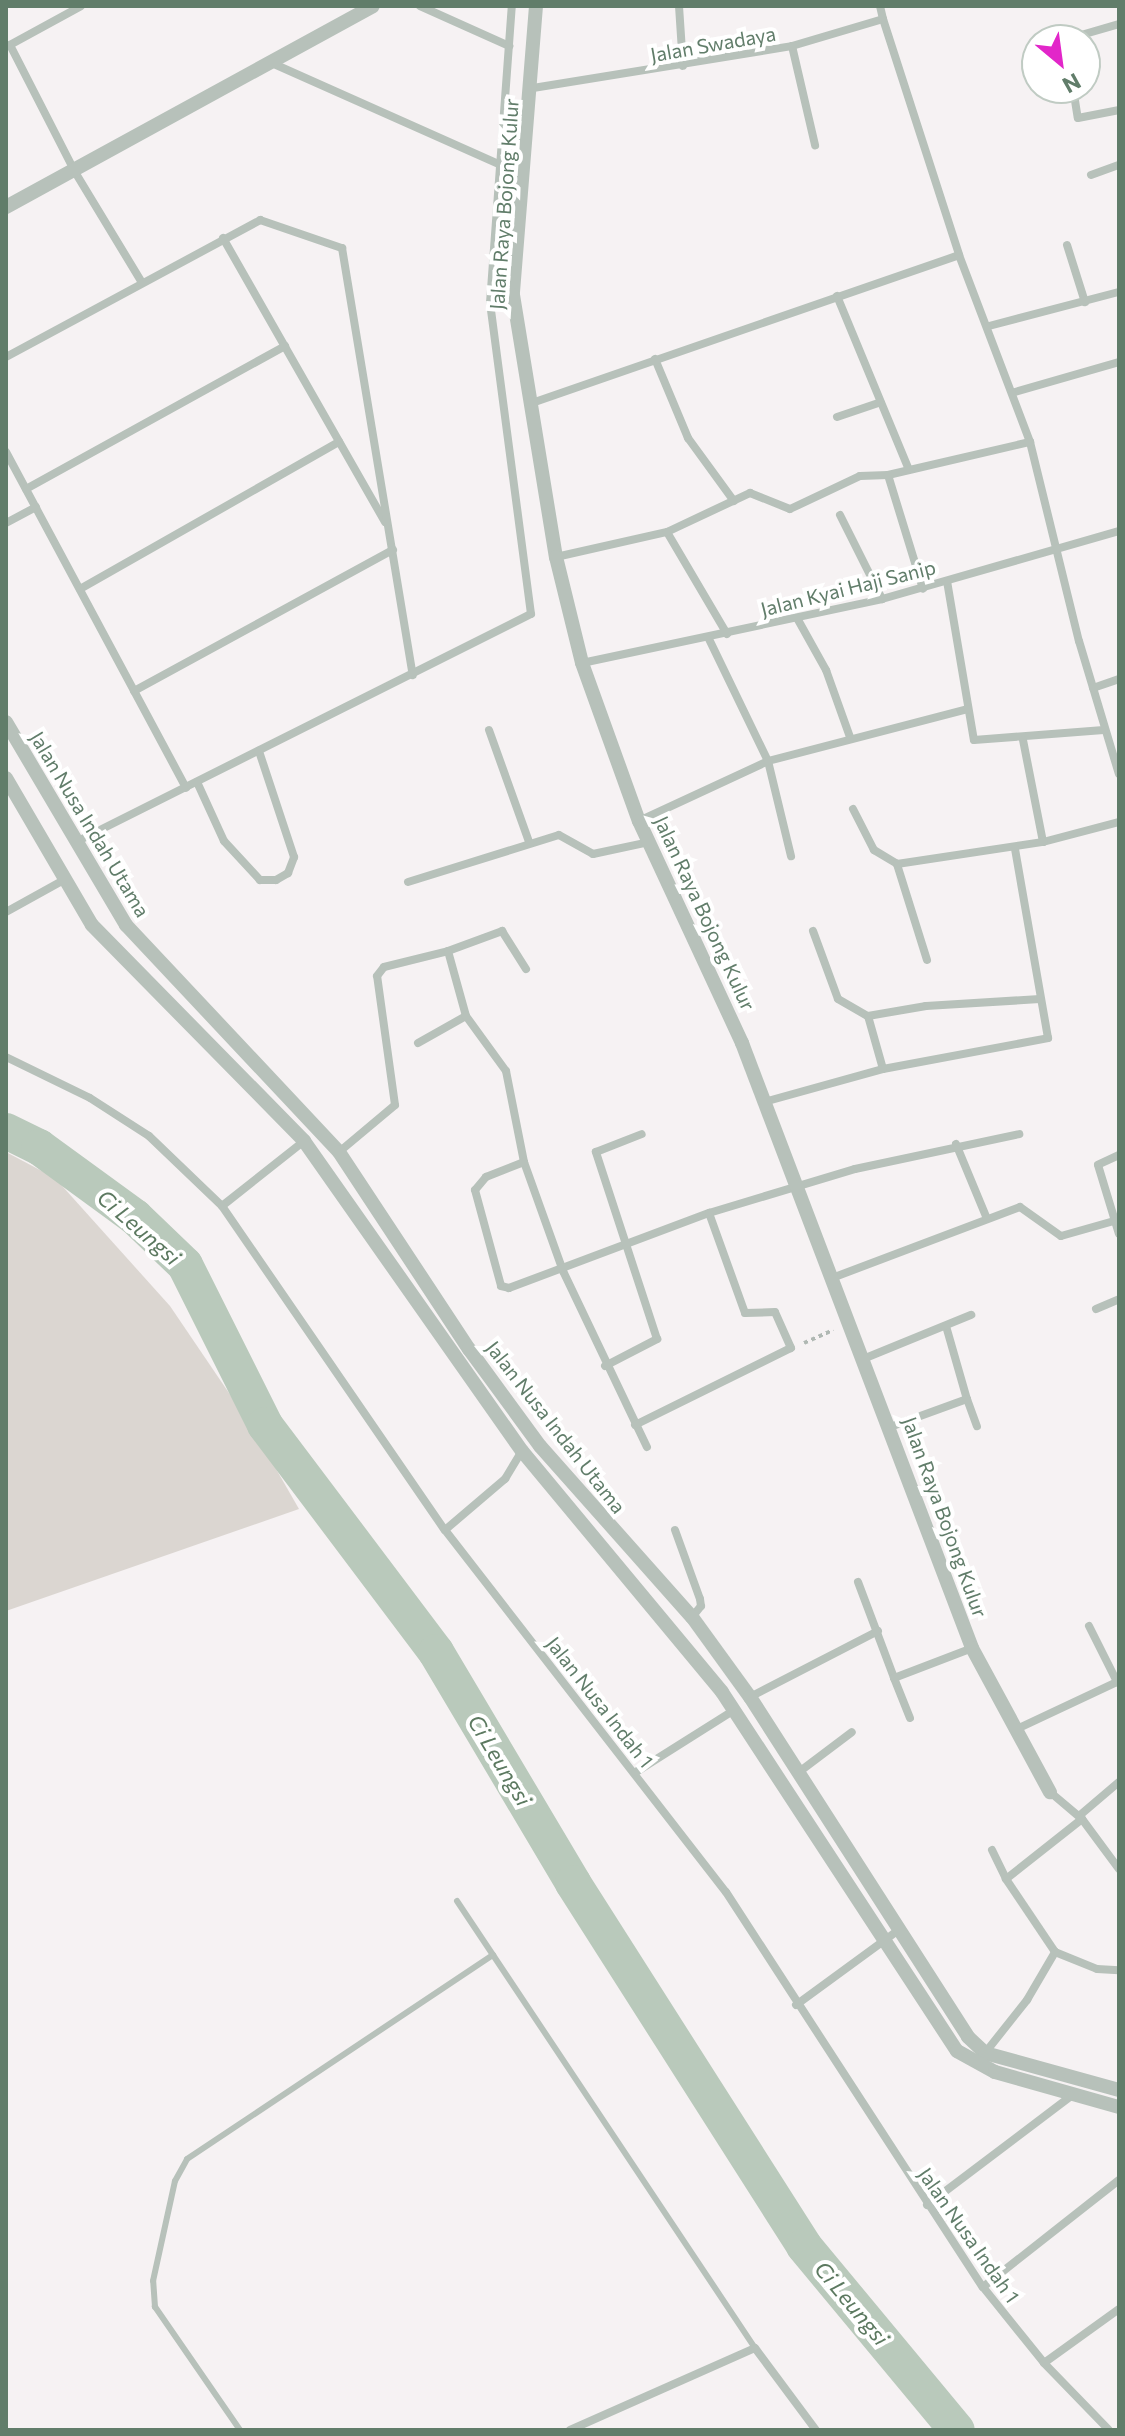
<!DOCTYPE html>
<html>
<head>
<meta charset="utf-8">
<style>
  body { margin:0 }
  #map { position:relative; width:1125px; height:2436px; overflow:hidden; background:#f6f2f3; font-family:Commissioner,sans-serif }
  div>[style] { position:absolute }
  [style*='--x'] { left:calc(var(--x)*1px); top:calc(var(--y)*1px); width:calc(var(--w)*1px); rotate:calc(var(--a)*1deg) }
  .green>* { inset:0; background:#dbd6d1 }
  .river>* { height:36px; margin:-18px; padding:0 18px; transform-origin:18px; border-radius:18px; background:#b9c9bb }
  .path>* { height:4px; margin-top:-2px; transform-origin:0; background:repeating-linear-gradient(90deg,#b0b8b3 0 4px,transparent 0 8px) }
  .service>* { height:6px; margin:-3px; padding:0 3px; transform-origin:3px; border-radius:3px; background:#b7c1ba }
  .minor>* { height:8px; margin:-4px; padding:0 4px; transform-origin:4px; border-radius:4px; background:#b7c1ba }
  .tertiary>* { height:14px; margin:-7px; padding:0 7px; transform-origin:7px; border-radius:7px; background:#b7c1ba }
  span { translate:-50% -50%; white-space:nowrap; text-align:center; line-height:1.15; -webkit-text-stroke:8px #fff; paint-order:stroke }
  .street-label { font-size:20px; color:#617d6a }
  .water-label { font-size:22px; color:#5c7960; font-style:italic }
  .frame { position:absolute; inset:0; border:8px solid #617d6a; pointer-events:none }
  .north { position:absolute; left:1021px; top:24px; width:80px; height:80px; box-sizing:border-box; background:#fff; border:2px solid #c0cbc3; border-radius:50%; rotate:151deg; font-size:22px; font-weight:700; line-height:32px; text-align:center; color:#617d6a }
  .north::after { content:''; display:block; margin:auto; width:28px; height:36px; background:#e226c9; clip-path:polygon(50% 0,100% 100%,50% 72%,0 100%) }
</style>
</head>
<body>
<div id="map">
  <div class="green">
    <div style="clip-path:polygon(6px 1152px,55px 1178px,170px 1306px,252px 1427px,299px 1509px,6px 1611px)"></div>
  </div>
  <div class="river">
    <div style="--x:6;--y:1131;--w:37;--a:26"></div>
    <div style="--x:39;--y:1147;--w:119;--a:36.1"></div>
    <div style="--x:135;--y:1217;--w:69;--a:43.8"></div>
    <div style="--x:185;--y:1265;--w:179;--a:63.4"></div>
    <div style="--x:265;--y:1425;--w:284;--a:53"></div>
    <div style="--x:436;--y:1652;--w:269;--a:59.3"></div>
    <div style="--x:573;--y:1883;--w:430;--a:57.5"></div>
    <div style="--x:804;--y:2246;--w:239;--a:50.3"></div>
  </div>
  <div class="path">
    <div style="--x:804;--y:1343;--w:32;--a:-24"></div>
  </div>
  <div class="service">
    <div style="--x:457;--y:1901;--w:537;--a:56.31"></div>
    <div style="--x:240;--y:2430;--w:150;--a:-124.6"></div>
    <div style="--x:155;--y:2307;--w:26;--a:-94"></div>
    <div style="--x:153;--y:2281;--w:102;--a:-77.6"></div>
    <div style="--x:175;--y:2181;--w:25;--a:-61"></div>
    <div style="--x:187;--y:2159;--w:368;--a:-33.7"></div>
  </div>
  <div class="minor">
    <div style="--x:420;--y:6;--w:98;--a:24.2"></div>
    <div style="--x:679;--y:6;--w:60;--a:86.2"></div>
    <div style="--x:883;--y:19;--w:248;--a:72.1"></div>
    <div style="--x:1064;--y:40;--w:57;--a:-16.2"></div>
    <div style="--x:10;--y:45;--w:143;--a:62.9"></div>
    <div style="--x:75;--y:172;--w:127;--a:58.8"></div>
    <div style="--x:8;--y:46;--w:83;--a:-28.7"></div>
    <div style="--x:792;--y:46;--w:102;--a:76.9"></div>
    <div style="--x:274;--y:64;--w:248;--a:24"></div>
    <div style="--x:533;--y:88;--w:262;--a:-9.2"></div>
    <div style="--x:792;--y:46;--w:95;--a:-16.5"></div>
    <div style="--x:883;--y:19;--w:13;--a:-103"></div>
    <div style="--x:1073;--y:88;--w:30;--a:81"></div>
    <div style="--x:1078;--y:118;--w:42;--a:-11"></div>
    <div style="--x:1091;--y:175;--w:30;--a:-20"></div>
    <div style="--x:223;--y:238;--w:327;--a:60.3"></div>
    <div style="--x:1067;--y:245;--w:60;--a:72.5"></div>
    <div style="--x:837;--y:296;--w:188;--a:67.5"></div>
    <div style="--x:989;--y:326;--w:134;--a:-14.7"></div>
    <div style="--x:6;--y:357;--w:289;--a:-28.3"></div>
    <div style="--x:260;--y:220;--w:87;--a:18.9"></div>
    <div style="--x:342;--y:248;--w:433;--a:80.6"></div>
    <div style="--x:655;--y:359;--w:86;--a:67.3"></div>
    <div style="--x:688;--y:438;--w:78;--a:53.9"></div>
    <div style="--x:1015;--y:392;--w:108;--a:-16.1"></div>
    <div style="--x:529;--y:404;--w:455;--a:-19.1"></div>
    <div style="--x:959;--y:255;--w:200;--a:69.2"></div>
    <div style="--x:1030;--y:442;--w:205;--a:76.2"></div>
    <div style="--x:1079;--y:641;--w:139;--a:73.3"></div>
    <div style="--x:837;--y:417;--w:46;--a:-18.8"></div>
    <div style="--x:6;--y:452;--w:381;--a:61.8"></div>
    <div style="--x:888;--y:475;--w:119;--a:72.9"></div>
    <div style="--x:26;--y:489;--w:296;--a:-28.9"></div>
    <div style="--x:840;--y:515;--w:94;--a:63.4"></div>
    <div style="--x:6;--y:523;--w:34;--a:-28"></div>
    <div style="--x:556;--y:557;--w:114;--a:-12.7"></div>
    <div style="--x:947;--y:581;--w:161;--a:80.4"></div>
    <div style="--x:974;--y:740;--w:130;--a:-4.4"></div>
    <div style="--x:80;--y:589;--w:298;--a:-29.6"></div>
    <div style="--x:797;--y:618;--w:60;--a:60.9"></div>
    <div style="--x:826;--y:670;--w:71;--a:70.3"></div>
    <div style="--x:727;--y:634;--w:118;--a:-120.5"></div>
    <div style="--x:667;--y:532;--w:92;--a:-25.2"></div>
    <div style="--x:750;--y:493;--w:43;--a:21.8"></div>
    <div style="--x:790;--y:509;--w:77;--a:-25.2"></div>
    <div style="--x:860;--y:476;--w:28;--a:-2"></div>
    <div style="--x:888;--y:475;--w:146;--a:-13.1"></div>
    <div style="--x:708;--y:637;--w:138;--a:64.2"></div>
    <div style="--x:768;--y:761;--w:98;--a:76.4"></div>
    <div style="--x:582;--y:663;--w:307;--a:-12"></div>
    <div style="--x:882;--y:599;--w:247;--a:-16"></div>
    <div style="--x:1093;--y:688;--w:28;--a:-19"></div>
    <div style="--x:134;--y:691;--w:295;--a:-28.6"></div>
    <div style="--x:489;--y:730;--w:119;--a:70.3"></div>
    <div style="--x:1023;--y:740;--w:104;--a:78.9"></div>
    <div style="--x:1043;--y:842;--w:79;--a:-14.7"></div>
    <div style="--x:197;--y:782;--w:65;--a:65.4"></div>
    <div style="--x:224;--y:841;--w:53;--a:47.3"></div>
    <div style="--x:260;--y:880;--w:16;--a:0"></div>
    <div style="--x:276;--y:880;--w:14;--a:-30"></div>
    <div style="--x:288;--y:873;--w:17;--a:-69"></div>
    <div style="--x:294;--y:857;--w:112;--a:-108.3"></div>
    <div style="--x:853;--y:809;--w:46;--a:62.9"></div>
    <div style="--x:874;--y:850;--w:27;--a:31"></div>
    <div style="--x:639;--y:821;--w:142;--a:-24.9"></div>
    <div style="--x:768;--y:761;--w:206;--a:-14.6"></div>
    <div style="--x:76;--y:842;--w:509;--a:-26.62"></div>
    <div style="--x:531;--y:614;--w:314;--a:-97.5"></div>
    <div style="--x:490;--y:303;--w:298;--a:-85.8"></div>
    <div style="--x:408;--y:882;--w:158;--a:-17.3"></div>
    <div style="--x:559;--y:835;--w:39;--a:29"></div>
    <div style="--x:593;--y:854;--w:57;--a:-12.1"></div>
    <div style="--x:6;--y:912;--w:66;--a:-28.9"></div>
    <div style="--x:813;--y:931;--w:72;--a:69.8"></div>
    <div style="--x:838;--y:999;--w:34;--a:30"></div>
    <div style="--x:868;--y:1016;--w:59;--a:-9.8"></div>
    <div style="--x:926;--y:1006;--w:114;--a:-3.5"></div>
    <div style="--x:448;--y:951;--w:58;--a:-20.3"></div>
    <div style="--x:502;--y:931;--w:45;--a:57.7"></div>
    <div style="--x:927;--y:960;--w:101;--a:-107.4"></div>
    <div style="--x:897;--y:864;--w:148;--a:-8.6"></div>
    <div style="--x:868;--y:1016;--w:55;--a:74.2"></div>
    <div style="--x:883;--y:1069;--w:168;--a:-10.6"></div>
    <div style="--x:1048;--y:1038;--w:192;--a:-99.9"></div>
    <div style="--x:418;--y:1043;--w:55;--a:-29.4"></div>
    <div style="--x:6;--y:1057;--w:93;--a:26"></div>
    <div style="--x:90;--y:1098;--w:70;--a:32.8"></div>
    <div style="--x:149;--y:1136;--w:101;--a:43.8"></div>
    <div style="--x:222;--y:1206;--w:393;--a:55.5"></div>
    <div style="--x:445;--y:1530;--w:458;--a:52.2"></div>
    <div style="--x:726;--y:1892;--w:471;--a:57"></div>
    <div style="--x:983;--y:2287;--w:97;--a:51.2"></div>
    <div style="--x:1044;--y:2363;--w:93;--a:45.9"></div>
    <div style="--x:764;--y:1102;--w:123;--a:-15.5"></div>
    <div style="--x:956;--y:1144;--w:81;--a:67.5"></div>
    <div style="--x:339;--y:1152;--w:73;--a:-40"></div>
    <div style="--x:395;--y:1105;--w:130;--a:-97.9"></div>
    <div style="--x:377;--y:976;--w:11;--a:-52"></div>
    <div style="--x:384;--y:967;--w:66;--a:-14"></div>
    <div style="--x:448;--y:951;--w:67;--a:74.5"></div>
    <div style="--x:466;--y:1016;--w:68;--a:54"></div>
    <div style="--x:506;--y:1071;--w:93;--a:78.8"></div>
    <div style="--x:524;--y:1162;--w:116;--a:70.3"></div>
    <div style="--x:563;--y:1271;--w:195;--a:64.5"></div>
    <div style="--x:1119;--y:1155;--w:23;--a:155"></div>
    <div style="--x:1098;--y:1165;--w:72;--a:73.1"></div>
    <div style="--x:524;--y:1162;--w:41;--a:158.5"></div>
    <div style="--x:486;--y:1177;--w:17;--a:130"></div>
    <div style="--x:475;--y:1190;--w:99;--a:74.8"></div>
    <div style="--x:501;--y:1286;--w:8;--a:14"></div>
    <div style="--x:509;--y:1288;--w:214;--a:-20.6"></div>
    <div style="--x:709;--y:1213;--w:152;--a:-16.8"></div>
    <div style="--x:855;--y:1169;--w:168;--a:-12"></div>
    <div style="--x:222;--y:1206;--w:105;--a:-38.4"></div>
    <div style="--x:832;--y:1278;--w:201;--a:-20.7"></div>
    <div style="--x:1020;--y:1207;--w:50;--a:35.3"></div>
    <div style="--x:1061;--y:1236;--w:55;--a:-15.8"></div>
    <div style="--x:1096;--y:1309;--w:25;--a:-23"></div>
    <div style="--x:946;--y:1326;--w:76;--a:74"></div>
    <div style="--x:863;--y:1359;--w:117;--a:-22.2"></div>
    <div style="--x:605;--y:1366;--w:59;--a:-27.4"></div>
    <div style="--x:657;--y:1339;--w:197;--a:-108.1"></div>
    <div style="--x:596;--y:1152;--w:49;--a:-21.4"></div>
    <div style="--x:635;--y:1425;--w:174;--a:-26.3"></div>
    <div style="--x:791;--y:1348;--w:39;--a:-114"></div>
    <div style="--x:775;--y:1312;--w:30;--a:178"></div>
    <div style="--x:745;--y:1313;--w:106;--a:-109.8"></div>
    <div style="--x:890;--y:1427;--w:82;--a:-20"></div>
    <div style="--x:967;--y:1399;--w:29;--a:70"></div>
    <div style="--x:445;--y:1530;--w:79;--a:-40.4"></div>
    <div style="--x:505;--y:1479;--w:33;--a:-59"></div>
    <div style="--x:675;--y:1530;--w:73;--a:70.1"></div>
    <div style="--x:700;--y:1599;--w:7;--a:82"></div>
    <div style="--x:701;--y:1606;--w:14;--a:129"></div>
    <div style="--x:858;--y:1582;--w:103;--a:69.4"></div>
    <div style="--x:894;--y:1678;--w:84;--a:-21"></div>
    <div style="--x:1089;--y:1626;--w:63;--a:63.4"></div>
    <div style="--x:894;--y:1678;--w:43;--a:68.2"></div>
    <div style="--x:750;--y:1697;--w:144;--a:-27.3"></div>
    <div style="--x:1017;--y:1729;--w:113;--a:-25.2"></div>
    <div style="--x:636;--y:1772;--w:115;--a:-32.2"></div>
    <div style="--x:799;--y:1772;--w:66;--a:-37"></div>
    <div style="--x:1050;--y:1792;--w:42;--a:40.2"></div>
    <div style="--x:1082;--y:1819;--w:62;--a:53.5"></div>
    <div style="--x:1079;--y:1816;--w:52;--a:-40.4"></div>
    <div style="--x:1082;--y:1819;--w:97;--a:141.7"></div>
    <div style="--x:1006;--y:1879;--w:88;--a:56.1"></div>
    <div style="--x:1055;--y:1952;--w:45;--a:22"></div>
    <div style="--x:1097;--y:1969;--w:22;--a:3"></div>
    <div style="--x:992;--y:1850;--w:32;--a:64"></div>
    <div style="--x:796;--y:2005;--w:125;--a:-36.2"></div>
    <div style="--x:985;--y:2053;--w:68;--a:-51.6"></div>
    <div style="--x:1027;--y:2000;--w:56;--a:-59.7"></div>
    <div style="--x:927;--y:2205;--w:184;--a:-37.1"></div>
    <div style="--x:983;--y:2287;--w:173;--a:-38.2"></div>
    <div style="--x:1044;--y:2363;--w:92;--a:-35.8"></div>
    <div style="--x:570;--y:2430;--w:202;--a:-23.9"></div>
    <div style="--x:755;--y:2348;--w:102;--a:53.4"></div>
  </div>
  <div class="tertiary">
    <div style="--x:536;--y:6;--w:290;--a:94.6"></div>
    <div style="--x:513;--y:295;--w:266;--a:80.7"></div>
    <div style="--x:556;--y:557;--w:109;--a:76.2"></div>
    <div style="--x:582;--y:663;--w:168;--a:70.2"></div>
    <div style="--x:639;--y:821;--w:245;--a:65.1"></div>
    <div style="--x:742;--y:1043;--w:647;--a:69.18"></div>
    <div style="--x:972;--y:1648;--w:164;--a:61.6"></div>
    <div style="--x:6;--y:207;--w:418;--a:-28.7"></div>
    <div style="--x:6;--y:722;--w:236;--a:59.4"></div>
    <div style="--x:126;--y:925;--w:311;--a:46.8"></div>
    <div style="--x:339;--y:1152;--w:236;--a:56.6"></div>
    <div style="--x:469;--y:1349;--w:120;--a:53.8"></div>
    <div style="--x:540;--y:1446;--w:229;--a:48.4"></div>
    <div style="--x:692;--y:1617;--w:99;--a:54.1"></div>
    <div style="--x:750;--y:1697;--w:404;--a:57.3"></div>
    <div style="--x:968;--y:2037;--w:23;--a:43"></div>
    <div style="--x:985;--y:2053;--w:139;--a:15.4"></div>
    <div style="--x:6;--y:778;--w:170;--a:59.7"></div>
    <div style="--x:92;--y:925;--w:303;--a:45.5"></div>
    <div style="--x:304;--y:1141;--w:379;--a:54.9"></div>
    <div style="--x:522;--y:1451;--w:313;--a:50.3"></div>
    <div style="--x:722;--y:1692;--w:429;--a:56.8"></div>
    <div style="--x:957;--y:2051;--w:43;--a:28.9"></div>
    <div style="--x:995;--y:2072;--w:129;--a:15.8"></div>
  </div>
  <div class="street-label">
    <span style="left:713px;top:44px;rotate:-10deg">Jalan Swadaya</span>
    <span style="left:504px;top:204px;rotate:-86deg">Jalan Raya Bojong Kulur</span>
    <span style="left:848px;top:588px;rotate:-14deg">Jalan Kyai Haji Sanip</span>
    <span style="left:90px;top:824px;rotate:59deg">Jalan Nusa Indah Utama</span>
    <span style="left:705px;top:913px;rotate:65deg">Jalan Raya Bojong Kulur</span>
    <span style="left:556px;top:1427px;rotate:52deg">Jalan Nusa Indah Utama</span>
    <span style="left:945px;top:1517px;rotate:70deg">Jalan Raya Bojong Kulur</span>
    <span style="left:600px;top:1702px;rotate:52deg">Jalan Nusa Indah 1</span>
    <span style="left:969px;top:2235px;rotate:55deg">Jalan Nusa Indah 1</span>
  </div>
  <div class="water-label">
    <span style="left:139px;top:1227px;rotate:41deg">Ci Leungsi</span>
    <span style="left:500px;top:1760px;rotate:59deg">Ci Leungsi</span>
    <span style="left:852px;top:2303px;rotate:50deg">Ci Leungsi</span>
  </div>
  <div class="frame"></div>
  <div class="north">N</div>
</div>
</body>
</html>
